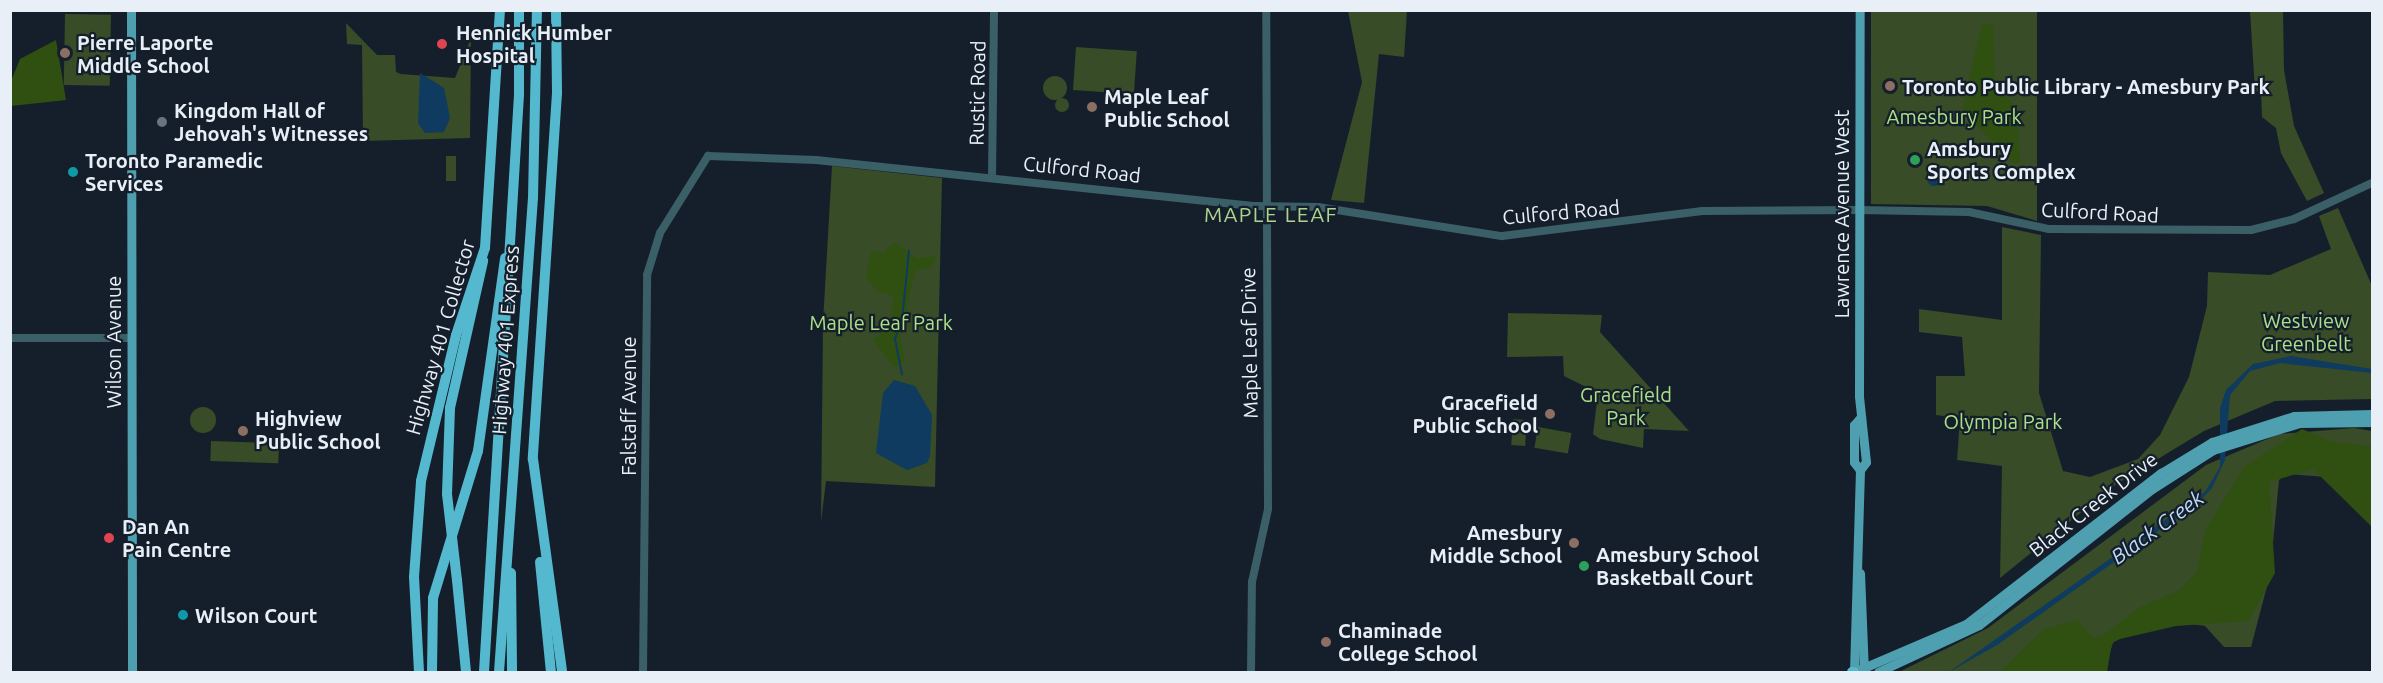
<!DOCTYPE html>
<html>
<head>
<meta charset="utf-8">
<style>
  body { margin:0 }
  #map { position:relative; width:2383px; height:683px; overflow:hidden; background:#151f2b; font-family:Ubuntu,sans-serif }
  div>[style] { position:absolute }
  [style*='--x'] { left:calc(var(--x)*1px); top:calc(var(--y)*1px); width:calc(var(--w)*1px); rotate:calc(var(--a)*1deg) }
  .green>* { inset:0; background:#374c27; transform-origin:0 0 }
  .round { border-radius:50% }
  .forest>* { inset:0; background:#2f5010 }
  .water>* { inset:0; background:#0e3b5f }
  .stream>* { height:1.5px; margin:-0.75px; padding:0 0.75px; transform-origin:0.75px; border-radius:0.75px; background:#0e3b5f }
  .minor>* { height:8px; margin:-4px; padding:0 4px; transform-origin:4px; border-radius:4px; background:#3a5f67 }
  .major>* { height:9px; margin:-4.5px; padding:0 4.5px; transform-origin:4.5px; border-radius:4.5px; background:#4ea0b1 }
  .highway>* { height:10px; margin:-5px; padding:0 5px; transform-origin:5px; border-radius:5px; background:#54b9cf }
  .highway-bridge>* { height:10px; margin:-5px; padding:0 5px; transform-origin:5px; border-radius:5px; background:#54b9cf }
  .dots>* { width:16px; height:16px; translate:-50% -50%; box-sizing:border-box; border:3px solid #151f2b; border-radius:50% }
  span { translate:-50% -50%; white-space:nowrap; text-align:center; line-height:1.15; -webkit-text-stroke:4.5px #151f2b; paint-order:stroke }
  .poi-label { font-size:20px; color:#e8eff7; font-weight:700 }
  .left { translate:0 -50%; text-align:left }
  .right { translate:-100% -50%; text-align:right }
  .street-label { font-size:20px; color:#e8eff7 }
  .park-label { font-size:20px; color:#ace088 }
  .neighbourhood-label { font-size:21px; color:#add38f; letter-spacing:1.5px }
  .water-label { font-size:21px; color:#bfddfa; font-style:italic }
  .frame { position:absolute; inset:0; border:12px solid #e8eff7; pointer-events:none }
</style>
</head>
<body>
<div id="map">
  <div class="green">
    <div style="clip-path:polygon(1348px 11px,1407px 11px,1404px 57px,1379px 54px,1364px 203px,1331px 200px,1362px 82px)"></div>
    <div style="clip-path:polygon(1871px 11px,2037px 11px,2037px 221px,1987px 206px,1871px 204px)"></div>
    <div style="clip-path:polygon(2250px 11px,2283px 11px,2284px 70px,2294px 126px,2324px 193px,2307px 201px,2281px 153px,2276px 128px,2262px 117px,2261px 92px,2255px 91px)"></div>
    <div style="left:65px;top:14px;width:46px;height:71px;rotate:1deg"></div>
    <div style="clip-path:polygon(346px 23px,377px 55px,395px 55px,396px 72px,401px 74px,455px 78px,471px 38px,470px 138px,363px 141px,362px 45px,347px 44px)"></div>
    <div style="left:1076px;top:47px;width:61px;height:43px;rotate:4deg"></div>
    <div class="round" style="left:1043px;top:76px;width:24px;height:24px"></div>
    <div class="round" style="left:1055px;top:98px;width:14px;height:14px"></div>
    <div style="left:446px;top:156px;width:10px;height:25px"></div>
    <div style="clip-path:polygon(832px 166px,942px 178px,935px 487px,826px 481px,821px 522px,823px 322px)"></div>
    <div style="clip-path:polygon(2338px 208px,2372px 286px,2372px 399px,2275px 401px,2204px 431px,2115px 485px,2000px 578px,2002px 466px,1957px 460px,1960px 418px,1936px 415px,1936px 376px,1965px 376px,1962px 337px,1919px 332px,1919px 309px,2002px 320px,2002px 227px,2041px 235px,2039px 393px,2063px 471px,2090px 477px,2138px 459px,2160px 435px,2189px 377px,2207px 306px,2208px 272px,2270px 275px,2331px 249px,2319px 216px)"></div>
    <div style="clip-path:polygon(1508px 313px,1602px 315px,1600px 332px,1689px 431px,1644px 429px,1643px 448px,1600px 439px,1593px 434px,1598px 393px,1564px 376px,1563px 356px,1507px 357px)"></div>
    <div class="round" style="left:190px;top:407px;width:26px;height:26px"></div>
    <div style="left:1513px;top:419px;width:14px;height:26px;rotate:4deg"></div>
    <div style="left:1538px;top:427px;width:34px;height:21px;rotate:10deg"></div>
    <div style="clip-path:polygon(2354px 428px,2372px 431px,2372px 493px,2355px 479px,2286px 474px,2279px 480px,2270px 575px,2251px 647px,2224px 647px,2205px 626px,2172px 621px,2115px 637px,2107px 661px,2011px 672px,1899px 672px,1988px 628px,2206px 465px,2279px 434px)"></div>
    <div style="left:211px;top:441px;width:68px;height:20px;rotate:2deg"></div>
  </div>
  <div class="forest">
    <div style="clip-path:polygon(1982px 24px,1993px 24px,1995px 88px,2002px 88px,2017px 111px,2020px 162px,2013px 163px,1962px 110px)"></div>
    <div style="clip-path:polygon(56px 40px,66px 100px,11px 106px,11px 81px,20px 59px)"></div>
    <div style="clip-path:polygon(895px 242px,918px 259px,936px 255px,933px 266px,915px 271px,900px 336px,905px 361px,894px 367px,873px 340px,889px 327px,894px 296px,878px 291px,866px 278px,871px 250px,883px 253px)"></div>
    <div style="clip-path:polygon(2302px 429px,2330px 441px,2372px 447px,2372px 527px,2313px 469px,2269px 482px,2275px 573px,2248px 621px,2176px 626px,2120px 639px,2112px 643px,2107px 672px,2000px 672px,2044px 629px,2078px 620px,2093px 638px,2104px 635px,2140px 607px,2180px 590px,2197px 572px,2206px 529px,2244px 467px)"></div>
  </div>
  <div class="water">
    <div style="clip-path:polygon(420px 73px,444px 88px,450px 118px,444px 132px,425px 133px,418px 123px)"></div>
    <div class="round" style="left:1927px;top:172px;width:14px;height:14px"></div>
    <div style="clip-path:polygon(2291px 356px,2372px 369px,2372px 373px,2280px 363px,2250px 371px,2230px 395px,2225px 460px,2212px 488px,2200px 501px,1997px 645px,1949px 672px,2205px 492px,2220px 467px,2220px 408px,2226px 390px,2253px 364px)"></div>
    <div style="clip-path:polygon(894px 380px,915px 386px,932px 415px,930px 456px,927px 463px,907px 470px,876px 453px,883px 393px)"></div>
  </div>
  <div class="stream">
    <div style="--x:902;--y:375;--w:37;--a:-101"></div>
    <div style="--x:895;--y:339;--w:19;--a:-69"></div>
    <div style="--x:902;--y:321;--w:70;--a:-84.3"></div>
  </div>
  <div class="minor">
    <div style="--x:992;--y:176;--w:166;--a:-89.3"></div>
    <div style="--x:10;--y:338;--w:121;--a:0"></div>
    <div style="--x:643;--y:672;--w:397;--a:-89.4"></div>
    <div style="--x:647;--y:275;--w:44;--a:-72.8"></div>
    <div style="--x:660;--y:233;--w:91;--a:-58.1"></div>
    <div style="--x:708;--y:156;--w:108;--a:2.1"></div>
    <div style="--x:816;--y:160;--w:442;--a:6"></div>
    <div style="--x:1256;--y:206;--w:62;--a:0.9"></div>
    <div style="--x:1318;--y:207;--w:186;--a:9"></div>
    <div style="--x:1502;--y:236;--w:202;--a:-7.1"></div>
    <div style="--x:1702;--y:211;--w:156;--a:-0.4"></div>
    <div style="--x:1858;--y:210;--w:111;--a:1"></div>
    <div style="--x:1969;--y:212;--w:82;--a:12"></div>
    <div style="--x:2049;--y:229;--w:202;--a:0.3"></div>
    <div style="--x:2251;--y:230;--w:44;--a:-14.3"></div>
    <div style="--x:2294;--y:219;--w:86;--a:-24.8"></div>
    <div style="--x:1251;--y:672;--w:90;--a:-89.4"></div>
    <div style="--x:1252;--y:582;--w:75;--a:-77.6"></div>
    <div style="--x:1268;--y:509;--w:499;--a:-90.2"></div>
  </div>
  <div class="major">
    <div style="--x:131;--y:10;--w:662;--a:89.91"></div>
    <div style="--x:1860;--y:470;--w:10;--a:-127"></div>
    <div style="--x:1854;--y:462;--w:37;--a:-90"></div>
    <div style="--x:1854;--y:425;--w:11;--a:-49"></div>
    <div style="--x:1860;--y:573;--w:99;--a:87.7"></div>
    <div style="--x:1854;--y:672;--w:202;--a:-88.3"></div>
    <div style="--x:1860;--y:470;--w:10;--a:-53"></div>
    <div style="--x:1866;--y:462;--w:66;--a:-96.1"></div>
    <div style="--x:1859;--y:396;--w:386;--a:-89.9"></div>
    <div style="--x:1854;--y:672;--w:122;--a:-23.2"></div>
    <div style="--x:1966;--y:624;--w:247;--a:-37.8"></div>
    <div style="--x:2161;--y:473;--w:60;--a:-31.3"></div>
    <div style="--x:2212;--y:442;--w:86;--a:-17.6"></div>
    <div style="--x:2294;--y:416;--w:78;--a:-1.5"></div>
    <div style="--x:1878;--y:672;--w:111;--a:-25"></div>
    <div style="--x:1979;--y:625;--w:220;--a:-38.2"></div>
    <div style="--x:2152;--y:489;--w:72;--a:-32.6"></div>
    <div style="--x:2213;--y:450;--w:90;--a:-17.4"></div>
    <div style="--x:2299;--y:423;--w:73;--a:-0.8"></div>
  </div>
  <div class="highway">
    <div style="--x:556;--y:10;--w:83;--a:89.3"></div>
    <div style="--x:557;--y:93;--w:367;--a:93.8"></div>
    <div style="--x:533;--y:459;--w:215;--a:82.2"></div>
    <div style="--x:447;--y:494;--w:86;--a:-88"></div>
    <div style="--x:450;--y:408;--w:151;--a:-77.3"></div>
    <div style="--x:540;--y:562;--w:111;--a:84.3"></div>
    <div style="--x:511;--y:573;--w:99;--a:89.4"></div>
    <div style="--x:457;--y:580;--w:92;--a:84.4"></div>
    <div style="--x:419;--y:672;--w:95;--a:-93"></div>
    <div style="--x:414;--y:577;--w:96;--a:-85.8"></div>
    <div style="--x:421;--y:481;--w:150;--a:-76.5"></div>
    <div style="--x:456;--y:335;--w:92;--a:-71.6"></div>
    <div style="--x:485;--y:248;--w:238;--a:-86.4"></div>
    <div style="--x:432;--y:672;--w:74;--a:-89.2"></div>
    <div style="--x:433;--y:598;--w:154;--a:-73"></div>
    <div style="--x:478;--y:451;--w:195;--a:-82"></div>
    <div style="--x:484;--y:672;--w:578;--a:-86.53"></div>
    <div style="--x:519;--y:95;--w:85;--a:-90"></div>
    <div style="--x:499;--y:672;--w:475;--a:-85.9"></div>
    <div style="--x:533;--y:198;--w:188;--a:-88.8"></div>
    <div style="--x:1852;--y:672;--w:2;--a:0"></div>
  </div>
  <div class="highway-bridge">
    <div style="--x:447;--y:494;--w:87;--a:83.4"></div>
  </div>
  <div class="dots">
    <div style="left:442px;top:44px;background:#e0444e"></div>
    <div style="left:65px;top:53px;background:#8d6e63"></div>
    <div style="left:1890px;top:86px;background:#8d6e63"></div>
    <div style="left:1092px;top:107px;background:#8d6e63"></div>
    <div style="left:162px;top:122px;background:#6b7280"></div>
    <div style="left:1915px;top:160px;background:#2e9e5b"></div>
    <div style="left:73px;top:172px;background:#0f9aa8"></div>
    <div style="left:1550px;top:414px;background:#8d6e63"></div>
    <div style="left:243px;top:431px;background:#8d6e63"></div>
    <div style="left:109px;top:538px;background:#e0444e"></div>
    <div style="left:1574px;top:543px;background:#8d6e63"></div>
    <div style="left:1584px;top:566px;background:#2e9e5b"></div>
    <div style="left:183px;top:615px;background:#0f9aa8"></div>
    <div style="left:1326px;top:642px;background:#8d6e63"></div>
  </div>
  <div class="poi-label">
    <span class="left" style="left:456px;top:44px">Hennick Humber<br>Hospital</span>
    <span class="left" style="left:77px;top:54px">Pierre Laporte<br>Middle School</span>
    <span class="left" style="left:1902px;top:86px">Toronto Public Library - Amesbury Park</span>
    <span class="left" style="left:1104px;top:108px">Maple Leaf<br>Public School</span>
    <span class="left" style="left:174px;top:122px">Kingdom Hall of<br>Jehovah's Witnesses</span>
    <span class="left" style="left:1927px;top:160px">Amsbury<br>Sports Complex</span>
    <span class="left" style="left:85px;top:172px">Toronto Paramedic<br>Services</span>
    <span class="right" style="left:1538px;top:414px">Gracefield<br>Public School</span>
    <span class="left" style="left:255px;top:430px">Highview<br>Public School</span>
    <span class="left" style="left:122px;top:538px">Dan An<br>Pain Centre</span>
    <span class="right" style="left:1562px;top:544px">Amesbury<br>Middle School</span>
    <span class="left" style="left:1596px;top:566px">Amesbury School<br>Basketball Court</span>
    <span class="left" style="left:195px;top:615px">Wilson Court</span>
    <span class="left" style="left:1338px;top:642px">Chaminade<br>College School</span>
  </div>
  <div class="street-label">
    <span style="left:977px;top:93px;rotate:-89deg">Rustic Road</span>
    <span style="left:1082px;top:169px;rotate:6deg">Culford Road</span>
    <span style="left:1561px;top:212px;rotate:-5deg">Culford Road</span>
    <span style="left:2100px;top:212px;rotate:3deg">Culford Road</span>
    <span style="left:1841px;top:214px;rotate:-90deg">Lawrence Avenue West</span>
    <span style="left:440px;top:337px;rotate:-74deg">Highway 401 Collector</span>
    <span style="left:505px;top:340px;rotate:-86deg">Highway 401 Express</span>
    <span style="left:113px;top:342px;rotate:-90deg">Wilson Avenue</span>
    <span style="left:1249px;top:343px;rotate:-91deg">Maple Leaf Drive</span>
    <span style="left:628px;top:406px;rotate:-90deg">Falstaff Avenue</span>
    <span style="left:2093px;top:504px;rotate:-38deg">Black Creek Drive</span>
  </div>
  <div class="park-label">
    <span style="left:1954px;top:116px">Amesbury Park</span>
    <span style="left:2306px;top:332px">Westview<br>Greenbelt</span>
    <span style="left:881px;top:322px">Maple Leaf Park</span>
    <span style="left:1626px;top:406px">Gracefield<br>Park</span>
    <span style="left:2003px;top:421px">Olympia Park</span>
  </div>
  <div class="neighbourhood-label">
    <span style="left:1271px;top:214px">MAPLE LEAF</span>
  </div>
  <div class="water-label">
    <span style="left:2157px;top:527px;rotate:-36deg">Black Creek</span>
  </div>
  <div class="frame"></div>
</div>
</body>
</html>
